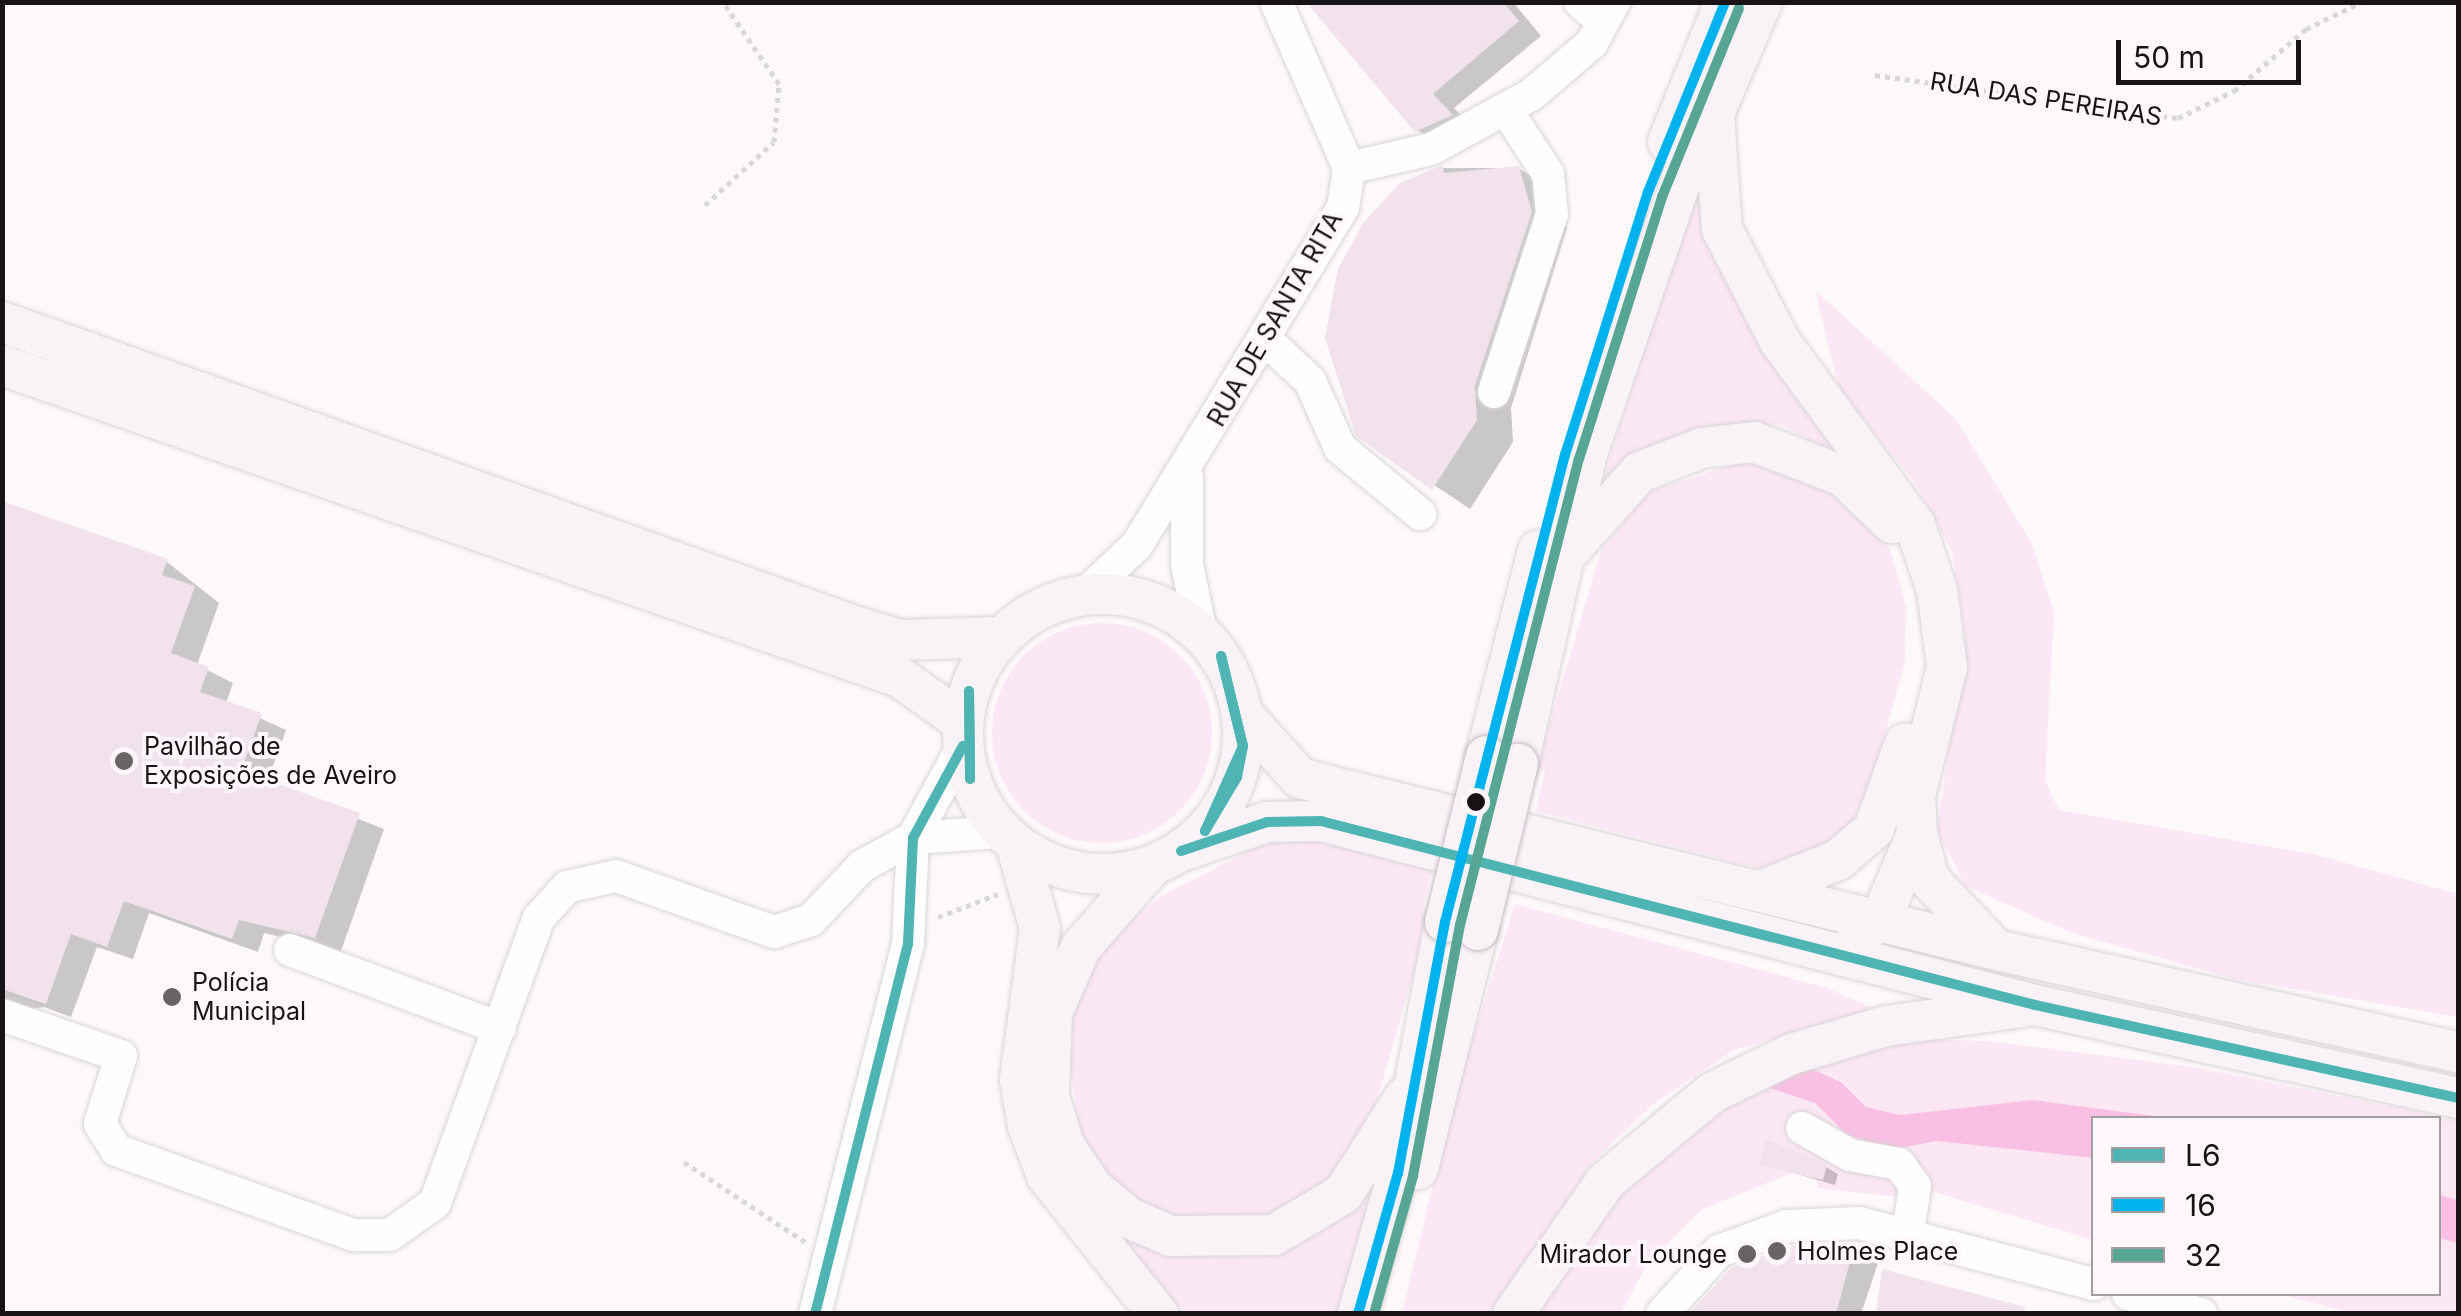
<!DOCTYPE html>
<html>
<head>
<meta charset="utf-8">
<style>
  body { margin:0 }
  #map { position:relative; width:2461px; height:1316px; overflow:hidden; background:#fdf9fb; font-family:Inter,sans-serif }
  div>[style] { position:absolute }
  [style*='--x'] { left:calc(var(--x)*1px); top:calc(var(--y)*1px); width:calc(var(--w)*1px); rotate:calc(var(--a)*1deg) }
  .green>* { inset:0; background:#fce8f4 }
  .round { border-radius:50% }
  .water>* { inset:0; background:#f9c0e3 }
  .shadow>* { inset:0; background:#0003 }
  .building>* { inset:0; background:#f1e2eb }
  .path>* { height:5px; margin-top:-2.5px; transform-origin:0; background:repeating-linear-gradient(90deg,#d8d8d8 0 5px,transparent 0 10px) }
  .roads { filter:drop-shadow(0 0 2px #d9d5d7) drop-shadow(0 0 2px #d9d5d7) }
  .minor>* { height:32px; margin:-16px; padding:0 16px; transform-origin:16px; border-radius:16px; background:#fffefe }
  .major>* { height:40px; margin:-20px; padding:0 20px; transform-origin:20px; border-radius:20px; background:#f9f3f7 }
  .major>.ring { margin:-20px; padding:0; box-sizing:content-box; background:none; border:40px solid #f9f3f7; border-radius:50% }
  .bridges { filter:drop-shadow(0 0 2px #c7bcc3) drop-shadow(0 0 2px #c7bcc3) }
  .major-bridge>* { height:40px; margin:-20px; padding:0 20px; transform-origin:20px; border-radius:20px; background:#f9f3f7 }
  .bus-1>* { height:10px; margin:-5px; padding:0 5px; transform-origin:5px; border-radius:5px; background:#4fb4b4 }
  .bus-2>* { height:10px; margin:-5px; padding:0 5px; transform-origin:5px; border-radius:5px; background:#00b3ef }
  .bus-3>* { height:10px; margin:-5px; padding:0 5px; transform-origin:5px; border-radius:5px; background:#57a595 }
  .dots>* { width:28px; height:28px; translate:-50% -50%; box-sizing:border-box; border:5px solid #fff7fc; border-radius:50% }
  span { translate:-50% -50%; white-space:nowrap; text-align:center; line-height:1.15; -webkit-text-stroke:8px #fff7fc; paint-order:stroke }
  .street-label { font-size:25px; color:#181316 }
  .poi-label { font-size:25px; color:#181316 }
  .left { translate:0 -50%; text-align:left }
  .right { translate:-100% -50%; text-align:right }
  .frame { position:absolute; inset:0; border:5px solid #181316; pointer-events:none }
  .legend { position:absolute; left:2091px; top:1116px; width:350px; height:180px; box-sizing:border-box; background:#fff7fc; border:2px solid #a39ca0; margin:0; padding:12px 18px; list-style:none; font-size:30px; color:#181316 }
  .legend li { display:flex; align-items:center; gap:20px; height:50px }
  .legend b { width:50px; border:2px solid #a39ca0 }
  .scale { position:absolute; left:2116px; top:40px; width:185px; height:45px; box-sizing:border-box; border:5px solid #181316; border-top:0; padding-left:12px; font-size:30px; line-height:35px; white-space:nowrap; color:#181316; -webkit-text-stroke:8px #fff7fc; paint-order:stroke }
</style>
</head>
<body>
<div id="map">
  <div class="green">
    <div style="clip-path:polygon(1698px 179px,1863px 468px,1783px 426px,1748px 424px,1639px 455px,1602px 484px)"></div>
    <div style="clip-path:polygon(1815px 290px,1956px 419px,2032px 544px,2054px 613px,2045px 781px,2059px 810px,2313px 854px,2458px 894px,2458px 1017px,2235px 979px,2072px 933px,1966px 886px,1937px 830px,1966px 637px,1952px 551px,1918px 487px,1839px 388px)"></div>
    <div style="clip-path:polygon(1741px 462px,1834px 488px,1867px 512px,1890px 549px,1906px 606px,1905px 661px,1872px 781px,1847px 831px,1805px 858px,1758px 868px,1536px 811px,1545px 770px,1537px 767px,1601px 551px,1648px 492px)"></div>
    <div class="round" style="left:992px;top:623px;width:220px;height:220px"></div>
    <div style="clip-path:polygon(1309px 840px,1433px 867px,1421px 917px,1429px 919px,1370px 1125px,1325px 1186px,1263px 1217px,1199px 1228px,1151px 1212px,1113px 1185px,1082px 1141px,1065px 1037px,1082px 981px,1122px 926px,1166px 893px,1265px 843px)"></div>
    <div style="clip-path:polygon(1515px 904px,1827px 988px,1876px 1010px,1734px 1050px,1656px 1102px,1592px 1162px,1496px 1313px,1402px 1314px,1451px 1108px)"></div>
    <div style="clip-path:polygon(1879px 1038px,1987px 1041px,2193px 1067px,2458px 1120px,2458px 1313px,2353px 1313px,2278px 1294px,2438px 1294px,2438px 1118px,2094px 1118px,2093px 1240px,1934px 1192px,1911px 1187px,1907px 1198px,1818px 1188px,1813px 1171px,1799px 1170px,1702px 1209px,1647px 1264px,1621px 1313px,1535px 1314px,1602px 1207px,1718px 1102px)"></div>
    <div style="clip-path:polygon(1375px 1186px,1342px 1313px,1174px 1313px,1087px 1197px,1187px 1254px,1222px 1257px,1289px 1245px)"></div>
  </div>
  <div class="water">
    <div style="clip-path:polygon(1801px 1064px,1841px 1082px,1866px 1107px,1900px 1115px,2033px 1100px,2169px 1118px,2094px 1118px,2093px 1158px,1937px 1141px,1890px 1150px,1846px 1134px,1815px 1103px,1758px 1084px)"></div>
    <div style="clip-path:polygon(2439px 1195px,2458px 1200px,2458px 1243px,2439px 1238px)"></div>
  </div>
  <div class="shadow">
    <div style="clip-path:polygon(1313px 2px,1513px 2px,1541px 36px,1454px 108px,1474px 129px,1441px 144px,1417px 130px)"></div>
    <div style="clip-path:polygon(1443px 168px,1518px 168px,1555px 190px,1567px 228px,1511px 408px,1513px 442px,1470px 509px,1358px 434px)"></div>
    <div style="clip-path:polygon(2px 504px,167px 562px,219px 603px,197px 665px,233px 683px,226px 703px,286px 730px,267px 783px,384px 829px,341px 951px,264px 933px,258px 952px,149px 913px,133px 959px,97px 947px,71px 1017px,44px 1007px,2px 1013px)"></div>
    <div style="clip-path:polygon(1762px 1164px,1826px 1167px,1838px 1174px,1835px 1185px)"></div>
    <div style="clip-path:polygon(1855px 1246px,1879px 1260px,1861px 1314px,1691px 1314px,1791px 1248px)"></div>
  </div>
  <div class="building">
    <div style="clip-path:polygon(1306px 2px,1503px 2px,1519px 21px,1433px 94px,1453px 115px,1415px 132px)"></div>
    <div style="clip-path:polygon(1443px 165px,1444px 173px,1519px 166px,1532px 212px,1475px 386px,1477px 420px,1432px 490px,1356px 436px,1325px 338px,1338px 269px,1364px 222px,1400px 183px)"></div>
    <div style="clip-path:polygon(2px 501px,168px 559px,162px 575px,195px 586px,171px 653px,209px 667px,200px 692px,262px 713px,241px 771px,360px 813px,315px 938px,239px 920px,232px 939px,124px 901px,107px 947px,71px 934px,46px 1004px,2px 989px)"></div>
    <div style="clip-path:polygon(1766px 1139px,1827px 1165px,1823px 1180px,1759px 1165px)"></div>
    <div style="clip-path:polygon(1855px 1243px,1836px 1314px,1689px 1314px,1731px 1268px,1791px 1246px)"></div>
    <div style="clip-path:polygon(1882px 1269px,2025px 1307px,2024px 1314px,1876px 1314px)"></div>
  </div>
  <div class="path">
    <div style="--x:1875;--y:75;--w:306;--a:8.1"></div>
    <div style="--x:2178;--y:118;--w:62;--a:-25.7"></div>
    <div style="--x:2234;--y:91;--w:95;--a:-40.7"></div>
    <div style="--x:2306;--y:29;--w:62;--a:-25.7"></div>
    <div style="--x:705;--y:205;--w:93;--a:-42.4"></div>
    <div style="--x:774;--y:142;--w:58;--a:-85.1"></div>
    <div style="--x:779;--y:84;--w:99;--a:-124.3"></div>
    <div style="--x:938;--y:917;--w:64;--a:-21"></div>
    <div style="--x:684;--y:1162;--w:147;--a:33.4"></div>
  </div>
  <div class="roads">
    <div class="minor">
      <div style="--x:1580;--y:2;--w:30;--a:41"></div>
      <div style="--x:1349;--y:168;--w:84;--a:-13"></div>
      <div style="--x:1431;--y:149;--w:114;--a:-28.4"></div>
      <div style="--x:1531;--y:95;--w:80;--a:-40.4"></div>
      <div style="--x:1592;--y:43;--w:47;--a:-61.8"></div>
      <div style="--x:1265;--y:339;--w:62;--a:43"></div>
      <div style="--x:1310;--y:381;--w:73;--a:65.9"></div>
      <div style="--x:1340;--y:448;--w:104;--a:39.5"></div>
      <div style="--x:1494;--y:392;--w:187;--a:-72"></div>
      <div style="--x:1552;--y:214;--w:40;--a:-95.7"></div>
      <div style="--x:1548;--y:174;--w:77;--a:-122.9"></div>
      <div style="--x:1187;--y:477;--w:88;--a:90"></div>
      <div style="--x:1187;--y:565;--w:68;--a:78.2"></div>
      <div style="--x:1084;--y:595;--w:73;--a:-43.3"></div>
      <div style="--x:1137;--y:545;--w:396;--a:-58.6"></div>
      <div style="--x:1343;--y:207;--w:39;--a:-81"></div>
      <div style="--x:1349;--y:168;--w:181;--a:-113.7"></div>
      <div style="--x:290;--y:950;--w:224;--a:20.4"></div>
      <div style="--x:2;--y:1015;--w:126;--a:19"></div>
      <div style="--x:121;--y:1056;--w:71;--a:107.2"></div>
      <div style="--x:100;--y:1124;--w:31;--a:58"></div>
      <div style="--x:116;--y:1150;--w:252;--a:19.7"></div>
      <div style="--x:353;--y:1235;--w:37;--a:0"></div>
      <div style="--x:390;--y:1235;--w:55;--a:-35.4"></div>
      <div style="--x:435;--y:1203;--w:303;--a:-70"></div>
      <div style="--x:539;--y:918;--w:42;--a:-47.9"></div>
      <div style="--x:567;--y:887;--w:50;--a:-12.7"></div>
      <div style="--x:616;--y:876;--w:168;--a:19.5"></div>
      <div style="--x:774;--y:932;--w:39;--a:-18"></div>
      <div style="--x:811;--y:920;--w:74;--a:-46.6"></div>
      <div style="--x:862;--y:866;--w:58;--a:-28.8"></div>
      <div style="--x:913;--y:838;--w:88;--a:-3.9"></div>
      <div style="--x:1802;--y:1128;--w:55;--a:29.4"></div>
      <div style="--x:1850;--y:1155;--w:50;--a:10.4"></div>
      <div style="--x:1899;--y:1164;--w:27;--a:54"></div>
      <div style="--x:1915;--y:1186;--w:49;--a:98.3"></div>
      <div style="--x:2128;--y:1294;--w:76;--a:15.3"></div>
      <div style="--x:815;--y:1314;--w:382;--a:-75.9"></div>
      <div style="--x:908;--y:944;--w:106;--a:-87.3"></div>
      <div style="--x:913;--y:838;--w:105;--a:-61.5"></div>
      <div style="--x:1662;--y:1314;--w:85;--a:-47.9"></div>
      <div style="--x:1719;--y:1251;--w:72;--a:-20.2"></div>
      <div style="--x:1787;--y:1226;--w:72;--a:-2.4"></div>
      <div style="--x:1859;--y:1223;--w:243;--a:14.6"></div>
    </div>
    <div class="major">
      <div style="--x:1762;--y:2;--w:121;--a:113.4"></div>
      <div style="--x:1714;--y:113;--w:116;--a:86.1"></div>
      <div style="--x:1722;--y:229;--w:125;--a:62.8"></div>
      <div style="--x:1779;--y:340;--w:230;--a:53.7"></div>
      <div style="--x:1915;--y:525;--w:69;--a:71.3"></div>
      <div style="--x:1937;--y:590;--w:78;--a:82.6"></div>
      <div style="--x:1947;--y:667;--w:132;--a:104"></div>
      <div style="--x:1915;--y:795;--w:38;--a:87"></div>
      <div style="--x:1917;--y:833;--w:48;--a:75.4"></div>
      <div style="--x:1929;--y:879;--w:95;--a:46.7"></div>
      <div style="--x:1668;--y:142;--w:151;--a:-67.8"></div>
      <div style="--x:2;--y:322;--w:908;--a:19.63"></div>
      <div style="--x:857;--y:627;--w:46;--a:16.5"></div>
      <div style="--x:901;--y:640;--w:100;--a:-1.7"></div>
      <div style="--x:2;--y:365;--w:950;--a:19.18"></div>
      <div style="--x:899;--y:677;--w:78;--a:35.1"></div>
      <div style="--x:1561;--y:560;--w:118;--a:-48.1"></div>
      <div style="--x:1640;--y:472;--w:66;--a:-21.2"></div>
      <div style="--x:1702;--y:448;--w:52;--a:-6.6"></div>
      <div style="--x:1754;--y:442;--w:95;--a:20.9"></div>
      <div style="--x:1843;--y:476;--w:68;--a:43.8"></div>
      <div class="ring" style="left:963px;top:594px;width:240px;height:240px"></div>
      <div style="--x:1243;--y:715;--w:85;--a:47.9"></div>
      <div style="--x:1300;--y:778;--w:30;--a:15"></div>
      <div style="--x:1329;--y:786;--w:688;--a:13.79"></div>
      <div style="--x:1997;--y:950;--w:472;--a:12.5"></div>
      <div style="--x:1486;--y:756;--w:212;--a:-75.8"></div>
      <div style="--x:1518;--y:764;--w:314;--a:-77.5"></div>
      <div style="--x:1586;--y:457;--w:362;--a:-71"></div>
      <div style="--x:1016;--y:844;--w:87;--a:74.1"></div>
      <div style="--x:1040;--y:928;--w:153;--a:97.5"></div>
      <div style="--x:1020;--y:1080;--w:47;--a:80.1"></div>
      <div style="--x:1028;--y:1126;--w:53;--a:69.2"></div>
      <div style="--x:1047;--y:1176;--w:177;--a:51.2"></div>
      <div style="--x:1181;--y:851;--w:91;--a:-18.6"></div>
      <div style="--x:1267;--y:822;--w:54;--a:-1.1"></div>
      <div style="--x:1321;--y:821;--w:737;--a:14.45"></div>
      <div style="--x:2035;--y:1005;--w:433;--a:12.4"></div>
      <div style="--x:1153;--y:865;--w:109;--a:131.3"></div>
      <div style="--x:1081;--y:947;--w:72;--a:113.7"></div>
      <div style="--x:1052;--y:1013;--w:83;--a:92.1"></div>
      <div style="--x:1049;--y:1096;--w:51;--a:73"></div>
      <div style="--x:1064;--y:1145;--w:50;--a:56.3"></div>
      <div style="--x:1092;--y:1187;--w:48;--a:40"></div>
      <div style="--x:1129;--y:1218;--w:46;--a:23.2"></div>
      <div style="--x:1171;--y:1236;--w:103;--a:-0.6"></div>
      <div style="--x:1274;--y:1235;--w:80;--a:-30.7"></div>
      <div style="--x:1343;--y:1194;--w:115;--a:-57.4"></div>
      <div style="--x:1762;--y:890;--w:82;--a:-21.5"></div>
      <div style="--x:1838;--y:860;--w:48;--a:-40.7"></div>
      <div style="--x:1874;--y:829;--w:91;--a:-70.2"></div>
      <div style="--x:1857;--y:935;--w:27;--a:-31"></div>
      <div style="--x:1880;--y:921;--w:95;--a:-67.2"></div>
      <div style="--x:1418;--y:1169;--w:246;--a:-75.9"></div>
      <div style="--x:1358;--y:1314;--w:147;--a:-74.2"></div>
      <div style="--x:1398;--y:1173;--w:255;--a:-79.4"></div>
      <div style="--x:1513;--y:1314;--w:162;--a:-55"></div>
      <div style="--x:1606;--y:1181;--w:139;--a:-39.8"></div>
      <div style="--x:1713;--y:1092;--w:88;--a:-25.7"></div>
      <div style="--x:1792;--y:1054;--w:98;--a:-16.6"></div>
      <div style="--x:1886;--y:1026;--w:138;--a:-7.9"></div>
    </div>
  </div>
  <div class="bridges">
    <div class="major-bridge">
      <div style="--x:1445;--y:922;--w:171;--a:-76.1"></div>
      <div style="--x:1478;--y:930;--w:171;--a:-76.5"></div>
    </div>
  </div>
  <div class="bus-1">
    <div style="--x:1221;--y:656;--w:93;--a:76.3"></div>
    <div style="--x:1221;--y:656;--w:93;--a:76.3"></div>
    <div style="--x:969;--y:691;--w:88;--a:89.3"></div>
    <div style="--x:969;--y:691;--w:88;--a:89.3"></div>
    <div style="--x:1205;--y:831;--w:93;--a:-65.9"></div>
    <div style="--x:1205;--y:831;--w:63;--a:-59.3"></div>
    <div style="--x:1237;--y:777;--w:32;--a:-79"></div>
    <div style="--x:1181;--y:851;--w:91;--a:-18.6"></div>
    <div style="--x:1267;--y:822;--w:54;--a:-1.1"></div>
    <div style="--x:1321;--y:821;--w:737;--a:14.45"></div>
    <div style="--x:2035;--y:1005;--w:433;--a:12.4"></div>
    <div style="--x:815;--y:1314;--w:382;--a:-75.9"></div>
    <div style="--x:908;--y:944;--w:106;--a:-87.3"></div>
    <div style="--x:913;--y:838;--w:105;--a:-61.5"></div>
  </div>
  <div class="bus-2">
    <div style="--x:1358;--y:1314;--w:147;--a:-74.2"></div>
    <div style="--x:1398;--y:1173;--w:255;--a:-79.4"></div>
    <div style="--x:1445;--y:922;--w:482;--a:-75.6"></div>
    <div style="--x:1565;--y:455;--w:276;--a:-72.5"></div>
    <div style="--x:1648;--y:192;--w:205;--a:-67.9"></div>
  </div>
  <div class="bus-3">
    <div style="--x:1374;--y:1314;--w:143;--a:-74.2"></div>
    <div style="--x:1413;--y:1176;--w:255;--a:-79.4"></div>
    <div style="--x:1460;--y:925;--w:481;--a:-75.7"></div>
    <div style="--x:1579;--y:459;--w:275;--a:-72.4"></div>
    <div style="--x:1662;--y:197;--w:204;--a:-67.8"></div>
  </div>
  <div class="dots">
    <div style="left:124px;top:761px;background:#686466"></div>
    <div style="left:1476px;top:802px;background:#181316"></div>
    <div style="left:172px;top:997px;background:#686466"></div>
    <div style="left:1777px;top:1251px;background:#686466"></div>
    <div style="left:1747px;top:1254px;background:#686466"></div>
  </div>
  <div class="street-label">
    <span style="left:2046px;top:99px;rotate:9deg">RUA DAS PEREIRAS</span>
    <span style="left:1275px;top:319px;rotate:-60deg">RUA DE SANTA RITA</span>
  </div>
  <div class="poi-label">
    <span class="left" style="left:144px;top:761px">Pavilhão de<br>Exposições de Aveiro</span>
    <span class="left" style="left:192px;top:997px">Polícia<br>Municipal</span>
    <span class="left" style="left:1797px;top:1251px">Holmes Place</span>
    <span class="right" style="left:1727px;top:1254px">Mirador Lounge</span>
  </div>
  <div class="frame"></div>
  <ul class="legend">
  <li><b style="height:12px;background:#4fb4b4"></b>L6</li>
  <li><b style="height:12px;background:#00b3ef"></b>16</li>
  <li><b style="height:12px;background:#57a595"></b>32</li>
  </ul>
  <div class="scale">50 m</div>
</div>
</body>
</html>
